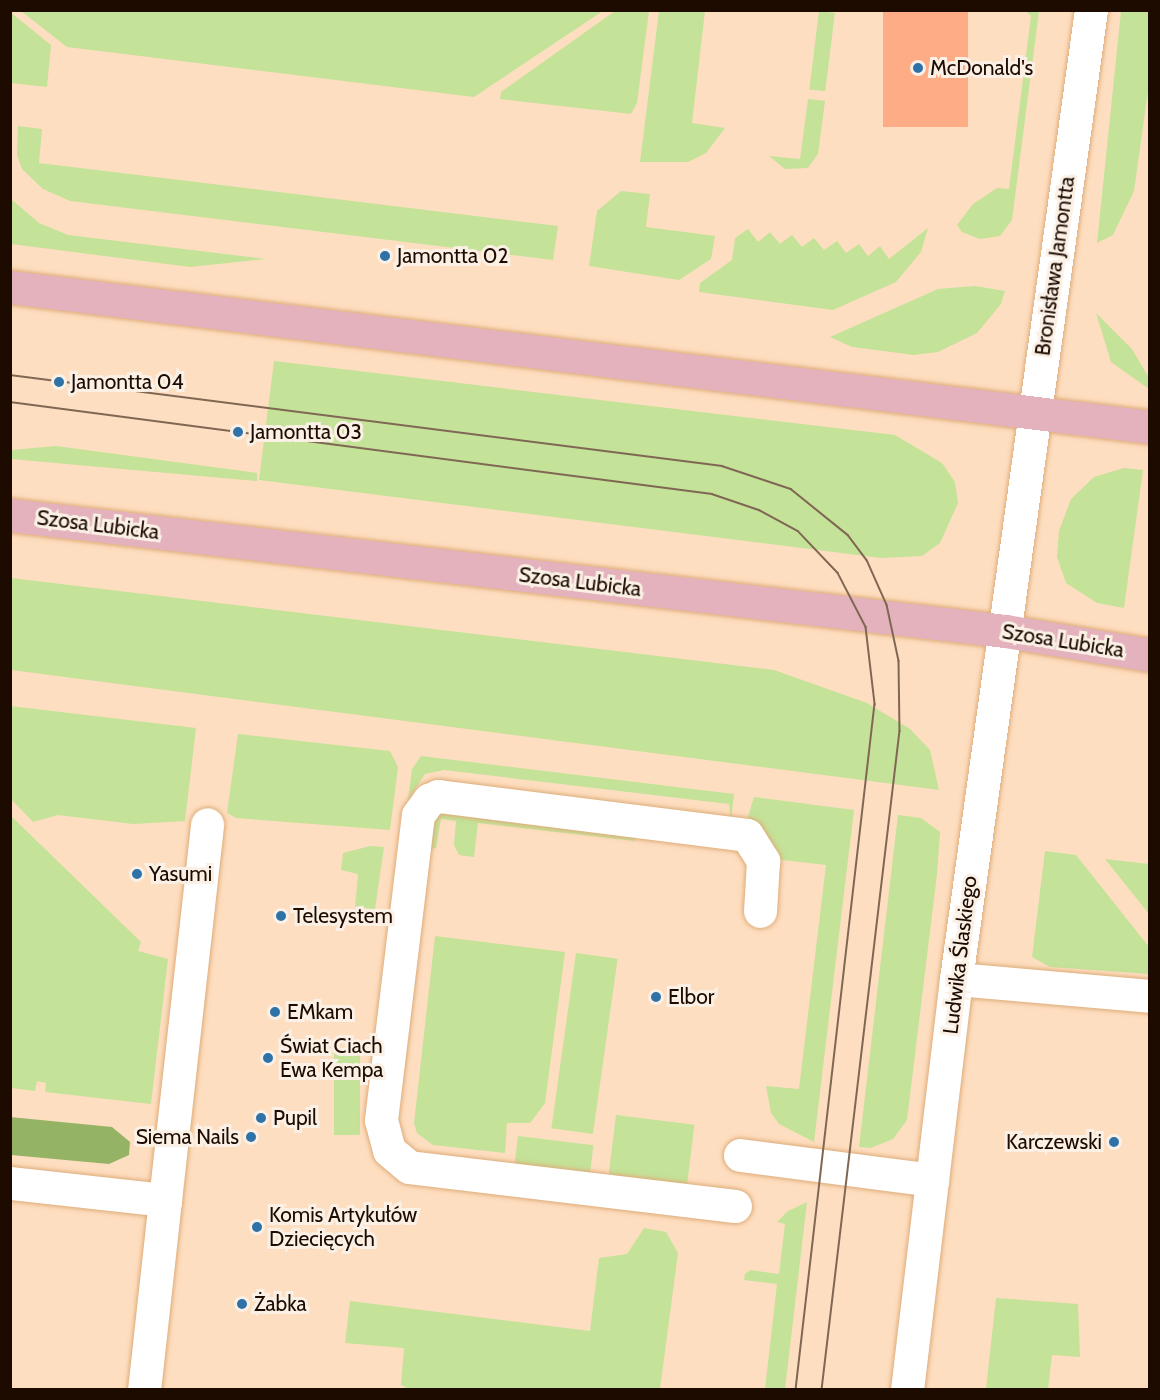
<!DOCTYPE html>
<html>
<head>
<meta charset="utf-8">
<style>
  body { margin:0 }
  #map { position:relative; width:1160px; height:1400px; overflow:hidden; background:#fedec0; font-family:Cabin,sans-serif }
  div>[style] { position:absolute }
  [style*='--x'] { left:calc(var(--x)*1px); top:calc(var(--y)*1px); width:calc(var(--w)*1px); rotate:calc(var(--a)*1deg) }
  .green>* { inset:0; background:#c4e298; transform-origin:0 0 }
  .forest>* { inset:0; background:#95b365 }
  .building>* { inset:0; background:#feac85; transform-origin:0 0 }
  .roads { filter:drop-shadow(0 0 2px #deac79) drop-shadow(0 0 2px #deac79) }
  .minor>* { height:33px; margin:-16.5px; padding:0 16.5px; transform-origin:16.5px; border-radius:16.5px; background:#fff }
  .tertiary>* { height:33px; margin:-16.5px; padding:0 16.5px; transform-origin:16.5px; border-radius:16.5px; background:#fff }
  .primary>* { height:33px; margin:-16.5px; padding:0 16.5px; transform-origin:16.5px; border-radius:16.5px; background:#e3b2bc }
  .tram>* { height:1.5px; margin:-0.75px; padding:0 0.75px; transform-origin:0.75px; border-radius:0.75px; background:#806754 }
  .dots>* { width:16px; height:16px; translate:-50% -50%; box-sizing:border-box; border:3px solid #faf0e5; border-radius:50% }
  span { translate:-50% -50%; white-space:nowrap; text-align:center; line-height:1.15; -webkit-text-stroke:6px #faf0e5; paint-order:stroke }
  .poi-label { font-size:21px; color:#1d0b00 }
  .left { translate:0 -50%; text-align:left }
  .right { translate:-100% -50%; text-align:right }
  .street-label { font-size:21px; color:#1d0b00 }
  .frame { position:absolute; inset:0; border:12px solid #1d0b00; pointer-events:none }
</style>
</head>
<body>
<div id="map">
  <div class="green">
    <div style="clip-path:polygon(21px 11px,21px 10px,603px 11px,474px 97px,67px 47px)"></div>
    <div style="clip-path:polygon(615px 11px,649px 11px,637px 103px,631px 114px,500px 99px,501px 92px)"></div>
    <div style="clip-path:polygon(659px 11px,705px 11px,692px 123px,725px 128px,706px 153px,688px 162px,640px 162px)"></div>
    <div style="left:819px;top:11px;width:16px;height:79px;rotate:7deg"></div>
    <div style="clip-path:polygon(1026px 11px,1039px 11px,1012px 220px,1000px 236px,980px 239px,962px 232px,957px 225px,973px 204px,997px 188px,1009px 189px,1031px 16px)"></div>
    <div style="clip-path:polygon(1121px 11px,1149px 11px,1149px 84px,1134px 191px,1113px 235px,1097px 243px)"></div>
    <div style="clip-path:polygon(10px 12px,51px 45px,47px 87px,11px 83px)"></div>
    <div style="clip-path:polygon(808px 99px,825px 101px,818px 154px,808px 168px,785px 169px,769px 156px,800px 159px)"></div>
    <div style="clip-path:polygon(18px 126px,42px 129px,39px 163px,558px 226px,553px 260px,70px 201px,43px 189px,22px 169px,17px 155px)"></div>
    <div style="clip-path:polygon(621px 191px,650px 194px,646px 227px,715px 236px,711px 259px,679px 280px,589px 266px,597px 211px)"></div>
    <div style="clip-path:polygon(11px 199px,39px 223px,68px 235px,266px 259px,190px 267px,11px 244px)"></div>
    <div style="clip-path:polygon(928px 228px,921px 252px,896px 282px,833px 310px,699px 292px,700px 283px,732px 260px,735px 238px,748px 229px,758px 242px,770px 232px,780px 244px,792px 235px,802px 247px,814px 238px,824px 250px,837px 241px,846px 253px,859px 244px,868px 256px,880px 246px,889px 259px)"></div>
    <div style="clip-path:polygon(975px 286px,1005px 291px,1001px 304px,977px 333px,938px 352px,914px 355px,852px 347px,830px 337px,938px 289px)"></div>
    <div style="clip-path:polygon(1096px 313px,1132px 349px,1149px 378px,1149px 389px,1111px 362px)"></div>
    <div style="clip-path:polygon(274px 361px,895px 435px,942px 463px,955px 482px,958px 503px,940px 543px,922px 556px,881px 558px,259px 480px)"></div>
    <div style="clip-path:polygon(56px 446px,257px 473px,257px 481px,11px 459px,11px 450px)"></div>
    <div style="clip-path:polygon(1124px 468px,1143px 470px,1124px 608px,1097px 603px,1066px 583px,1057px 557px,1059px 531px,1071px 499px,1094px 477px)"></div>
    <div style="clip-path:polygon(11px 578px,774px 670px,867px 703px,910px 729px,930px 750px,939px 790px,11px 670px)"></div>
    <div style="clip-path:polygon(10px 706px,196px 728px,185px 821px,133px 824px,58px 815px,33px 822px,11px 799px)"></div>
    <div style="clip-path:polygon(238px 734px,390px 751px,398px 767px,390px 830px,236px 818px,227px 813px)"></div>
    <div style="clip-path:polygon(421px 756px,734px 794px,731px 821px,729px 804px,444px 770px,425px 774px,408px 800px,412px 769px)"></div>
    <div style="clip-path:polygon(754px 797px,854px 810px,814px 1142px,779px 1124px,771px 1113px,766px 1086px,799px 1089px,826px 865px,774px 859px,746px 823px)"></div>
    <div style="clip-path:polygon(434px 811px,636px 830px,635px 841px,478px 823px,474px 857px,459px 855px,454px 845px,456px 821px,441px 819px,436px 848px,425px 850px)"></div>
    <div style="clip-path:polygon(10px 815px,141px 942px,138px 951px,168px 959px,151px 1104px,45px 1092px,46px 1083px,37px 1081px,35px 1091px,11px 1088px)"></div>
    <div style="clip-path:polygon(898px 815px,921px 818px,940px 832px,937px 874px,907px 1120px,893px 1139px,871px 1148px,859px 1147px)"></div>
    <div style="clip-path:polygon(370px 846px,384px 847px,375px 909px,355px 907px,358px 874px,341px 870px,343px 853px)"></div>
    <div style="clip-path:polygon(1045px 851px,1076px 855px,1149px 947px,1149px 974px,1050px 967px,1032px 957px)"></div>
    <div style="clip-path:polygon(1105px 859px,1149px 864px,1149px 914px)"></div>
    <div style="clip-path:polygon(435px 936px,565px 952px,545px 1103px,530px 1123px,507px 1123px,505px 1153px,433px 1145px,417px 1133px,414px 1123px)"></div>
    <div style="left:576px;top:953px;width:42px;height:177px;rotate:8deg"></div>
    <div style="left:334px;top:1053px;width:26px;height:82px"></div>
    <div style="left:616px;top:1115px;width:79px;height:60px;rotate:7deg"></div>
    <div style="left:518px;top:1136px;width:76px;height:29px;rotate:7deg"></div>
    <div style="clip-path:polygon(807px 1202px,785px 1389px,765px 1389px,777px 1284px,744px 1280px,745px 1274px,750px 1270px,779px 1274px,785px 1224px,777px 1222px,788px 1211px)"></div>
    <div style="clip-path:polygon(644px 1228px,666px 1232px,678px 1253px,660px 1389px,409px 1389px,401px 1385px,404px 1348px,345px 1343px,350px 1301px,590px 1331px,599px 1258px,627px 1254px)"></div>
    <div style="clip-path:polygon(996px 1298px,1078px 1304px,1080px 1357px,1052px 1355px,1048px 1389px,986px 1389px)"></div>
  </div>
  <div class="forest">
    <div style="clip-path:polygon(10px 1117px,112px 1127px,130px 1142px,129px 1155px,109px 1164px,11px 1155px)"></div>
  </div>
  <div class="building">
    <div style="left:883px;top:10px;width:85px;height:117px"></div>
  </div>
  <div class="roads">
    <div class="minor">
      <div style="--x:956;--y:979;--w:195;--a:5"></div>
      <div style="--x:740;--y:1155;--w:194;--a:7.4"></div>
      <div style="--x:10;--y:1183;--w:156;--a:6.3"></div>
      <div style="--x:165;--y:1200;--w:191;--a:96.3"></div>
      <div style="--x:165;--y:1200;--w:378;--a:-83.6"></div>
      <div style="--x:735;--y:1206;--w:328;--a:-173.2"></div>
      <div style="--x:409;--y:1167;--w:26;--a:-140"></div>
      <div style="--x:389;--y:1150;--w:31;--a:-105"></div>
      <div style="--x:381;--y:1120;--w:307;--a:-83.1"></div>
      <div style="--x:418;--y:815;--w:19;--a:-54"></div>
      <div style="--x:429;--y:800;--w:10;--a:-24"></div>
      <div style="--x:438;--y:796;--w:311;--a:7.2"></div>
      <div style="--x:747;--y:835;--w:31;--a:58"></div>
      <div style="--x:763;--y:861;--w:50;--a:93.4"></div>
    </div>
    <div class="tertiary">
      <div style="--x:907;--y:1390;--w:414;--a:-83.2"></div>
      <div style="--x:956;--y:979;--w:978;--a:-82.07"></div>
    </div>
    <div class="primary">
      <div style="--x:10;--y:287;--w:1149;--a:7"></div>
      <div style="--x:10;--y:515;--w:1002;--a:6.65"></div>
      <div style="--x:1005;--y:631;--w:147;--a:9.4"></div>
    </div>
  </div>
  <div class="tram">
    <div style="--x:10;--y:375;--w:718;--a:7.28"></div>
    <div style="--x:722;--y:466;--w:73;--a:18.4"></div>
    <div style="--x:791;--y:489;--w:73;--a:38.9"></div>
    <div style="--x:848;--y:535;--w:31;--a:53"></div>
    <div style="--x:867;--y:560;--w:49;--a:66"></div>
    <div style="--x:887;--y:605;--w:57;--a:77.9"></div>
    <div style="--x:899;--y:661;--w:70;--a:89.2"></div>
    <div style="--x:900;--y:731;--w:664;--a:96.75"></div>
    <div style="--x:10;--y:402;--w:708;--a:7.47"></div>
    <div style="--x:712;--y:494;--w:50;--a:18.8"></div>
    <div style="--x:759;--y:510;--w:44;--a:28.3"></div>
    <div style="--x:798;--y:531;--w:58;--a:46.4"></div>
    <div style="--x:838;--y:573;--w:61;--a:62.6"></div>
    <div style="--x:866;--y:627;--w:78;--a:83.3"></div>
    <div style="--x:875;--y:704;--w:691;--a:96.57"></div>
  </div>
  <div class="dots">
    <div style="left:918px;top:68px;background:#2f72a7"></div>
    <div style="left:385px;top:256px;background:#2f72a7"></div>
    <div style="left:59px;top:382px;background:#2f72a7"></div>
    <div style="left:238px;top:432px;background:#2f72a7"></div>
    <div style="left:137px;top:874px;background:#2f72a7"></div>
    <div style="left:281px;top:916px;background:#2f72a7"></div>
    <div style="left:656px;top:997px;background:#2f72a7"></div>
    <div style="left:275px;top:1012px;background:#2f72a7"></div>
    <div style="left:268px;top:1058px;background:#2f72a7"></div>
    <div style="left:261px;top:1118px;background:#2f72a7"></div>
    <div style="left:251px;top:1137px;background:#2f72a7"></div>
    <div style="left:1114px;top:1142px;background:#2f72a7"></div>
    <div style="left:257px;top:1227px;background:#2f72a7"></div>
    <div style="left:242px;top:1304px;background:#2f72a7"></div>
  </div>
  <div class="poi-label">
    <span class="left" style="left:930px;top:68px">McDonald's</span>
    <span class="left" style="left:397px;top:256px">Jamontta 02</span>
    <span class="left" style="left:71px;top:382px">Jamontta 04</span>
    <span class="left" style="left:250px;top:432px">Jamontta 03</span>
    <span class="left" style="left:149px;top:874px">Yasumi</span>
    <span class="left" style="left:293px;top:916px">Telesystem</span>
    <span class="left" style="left:668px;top:997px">Elbor</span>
    <span class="left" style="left:287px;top:1012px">EMkam</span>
    <span class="left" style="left:280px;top:1058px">Świat Ciach<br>Ewa Kempa</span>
    <span class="left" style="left:273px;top:1118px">Pupil</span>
    <span class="right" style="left:239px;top:1137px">Siema Nails</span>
    <span class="right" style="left:1102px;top:1142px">Karczewski</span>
    <span class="left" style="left:269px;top:1227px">Komis Artykułów<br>Dziecięcych</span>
    <span class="left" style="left:254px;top:1304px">Żabka</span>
  </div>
  <div class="street-label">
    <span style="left:1055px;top:266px;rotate:-82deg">Bronisława Jamontta</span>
    <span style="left:98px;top:525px;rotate:7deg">Szosa Lubicka</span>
    <span style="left:580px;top:582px;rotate:7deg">Szosa Lubicka</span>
    <span style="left:1063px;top:641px;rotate:9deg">Szosa Lubicka</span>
    <span style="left:960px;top:955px;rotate:-83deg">Ludwika Ślaskiego</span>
  </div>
  <div class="frame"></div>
</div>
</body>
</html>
